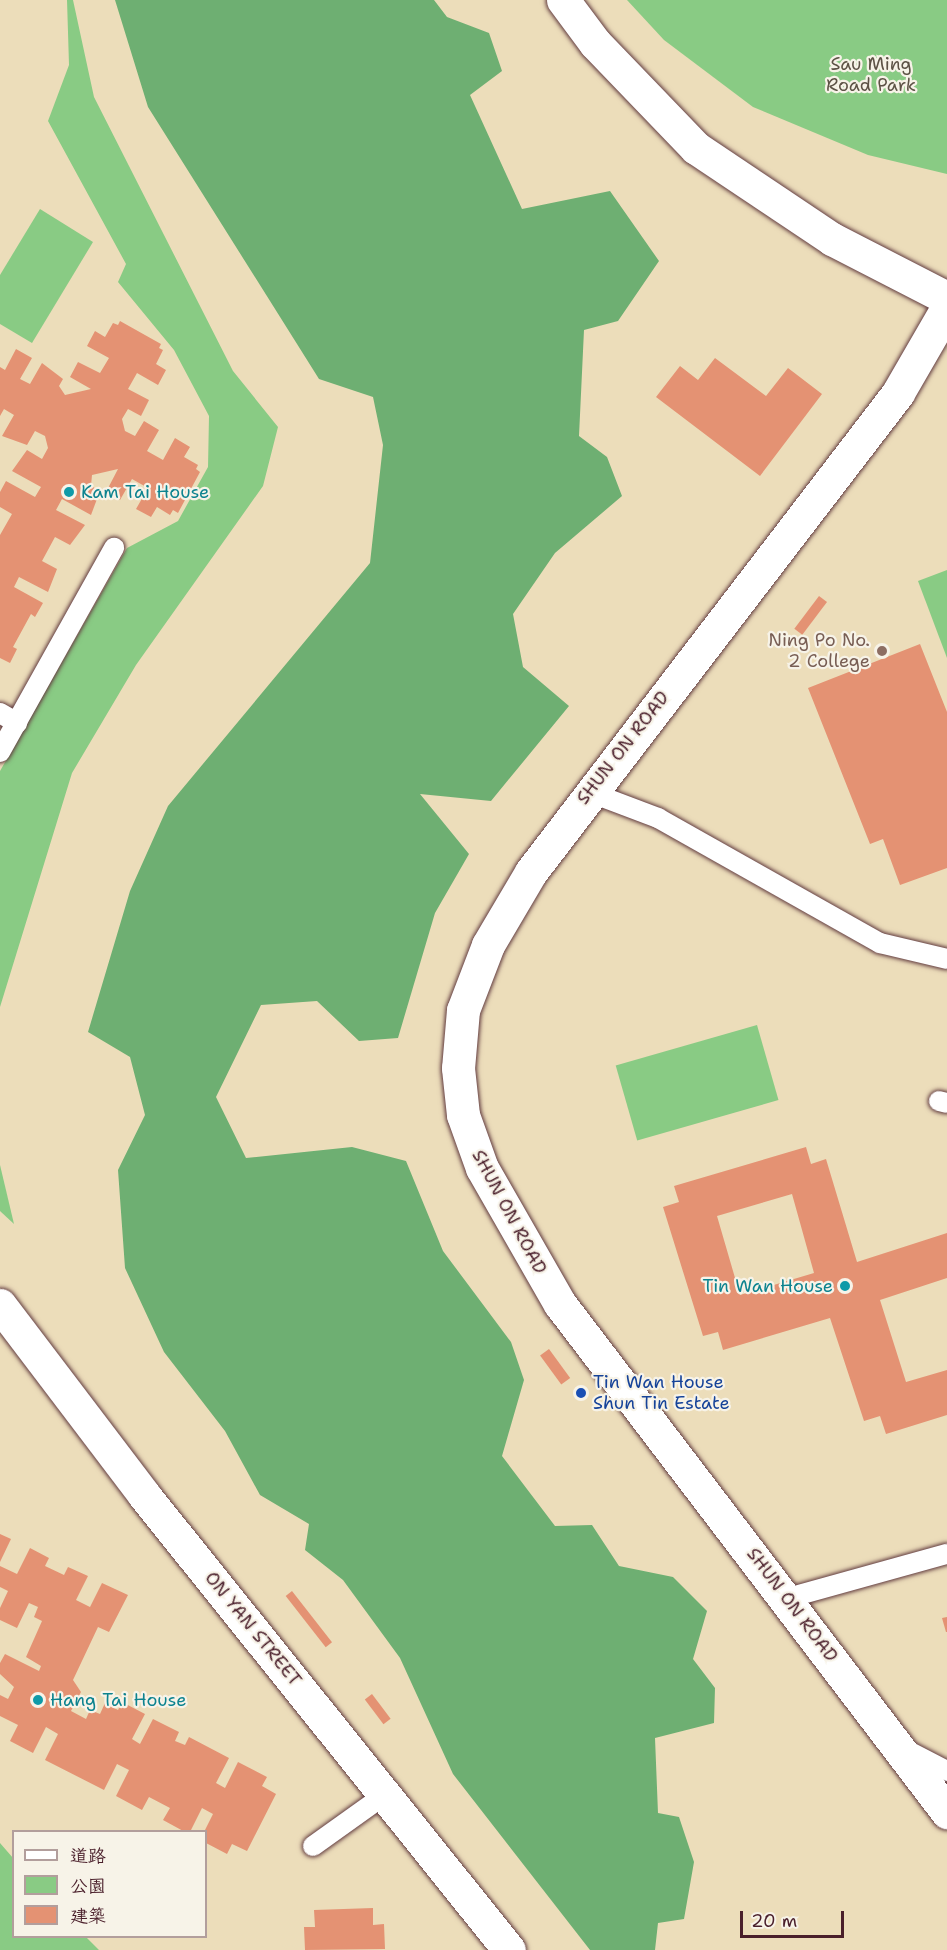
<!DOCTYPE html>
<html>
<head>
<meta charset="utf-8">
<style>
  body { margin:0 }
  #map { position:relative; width:947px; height:1950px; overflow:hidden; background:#ecddba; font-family:"Shantell Sans","LXGW WenKai TC",sans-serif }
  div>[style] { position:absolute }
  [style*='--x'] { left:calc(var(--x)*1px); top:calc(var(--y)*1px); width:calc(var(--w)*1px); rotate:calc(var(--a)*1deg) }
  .green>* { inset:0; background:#89cb84; transform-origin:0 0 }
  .forest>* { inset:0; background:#6eaf72 }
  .building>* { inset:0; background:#e49273; transform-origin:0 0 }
  .roads { filter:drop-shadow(0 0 2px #623c40) drop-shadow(0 0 2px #623c40) }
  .lane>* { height:20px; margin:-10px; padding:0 10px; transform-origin:10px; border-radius:10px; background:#fff }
  .street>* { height:33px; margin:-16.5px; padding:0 16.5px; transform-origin:16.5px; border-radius:16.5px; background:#fff }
  .secondary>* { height:33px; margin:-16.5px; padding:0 16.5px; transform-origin:16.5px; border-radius:16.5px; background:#fff }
  .dots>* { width:16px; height:16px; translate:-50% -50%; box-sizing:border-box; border:3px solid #f7f3e8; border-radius:50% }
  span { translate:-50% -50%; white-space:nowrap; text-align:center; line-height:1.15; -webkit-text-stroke:4.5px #f7f3e8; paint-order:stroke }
  .park-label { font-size:18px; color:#5d5346 }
  .culture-label { font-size:18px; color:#0d838f }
  .left { translate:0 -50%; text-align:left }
  .right { translate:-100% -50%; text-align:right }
  .education-label { font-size:18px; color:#785e54 }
  .street-label { font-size:18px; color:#4a1f2b }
  .transit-label { font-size:18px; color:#164399 }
  .legend { position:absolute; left:12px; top:1830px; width:195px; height:108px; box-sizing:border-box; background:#f7f3e8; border:2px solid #b29e9c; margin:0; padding:8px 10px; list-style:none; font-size:18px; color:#4a1f2b }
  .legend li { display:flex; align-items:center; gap:12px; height:30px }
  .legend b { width:30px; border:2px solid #b29e9c }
  .scale { position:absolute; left:740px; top:1911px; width:104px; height:27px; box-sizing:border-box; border:3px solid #4a1f2b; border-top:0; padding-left:8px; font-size:18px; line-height:21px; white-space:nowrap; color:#4a1f2b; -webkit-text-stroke:4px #f7f3e8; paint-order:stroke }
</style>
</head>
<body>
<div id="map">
  <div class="green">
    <div style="clip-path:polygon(67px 0,73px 0,94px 97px,233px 371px,278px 427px,263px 486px,136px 665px,72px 773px,0 1007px,0 771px,127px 548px,178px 521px,208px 467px,209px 416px,174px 350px,118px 282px,126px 264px,48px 121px,69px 65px)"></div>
    <div style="clip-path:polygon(627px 0,947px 0,947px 174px,868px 155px,753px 107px,664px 40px)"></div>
    <div style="clip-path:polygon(40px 209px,93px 242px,32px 343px,0 324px,0 275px)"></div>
    <div style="clip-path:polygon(947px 570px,947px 658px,918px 581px)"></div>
    <div style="left:757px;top:1025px;width:78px;height:147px;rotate:74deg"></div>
    <div style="clip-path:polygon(0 1165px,14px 1224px,0 1211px)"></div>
    <div style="clip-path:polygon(0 1843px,13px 1858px,14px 1936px,86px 1937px,99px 1950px,0 1950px)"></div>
  </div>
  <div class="forest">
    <div style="clip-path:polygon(115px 0,434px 0,447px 17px,489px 33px,502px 71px,470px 95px,522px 209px,610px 191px,659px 261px,618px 321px,584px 330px,579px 436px,607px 457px,622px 496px,555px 553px,513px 614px,523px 667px,569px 706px,491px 801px,420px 794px,469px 854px,435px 913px,398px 1038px,359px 1041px,317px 1001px,261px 1005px,216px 1097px,246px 1158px,352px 1147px,406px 1161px,443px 1251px,511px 1342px,524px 1380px,502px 1456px,555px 1526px,592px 1525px,619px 1566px,673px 1577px,707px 1611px,693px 1659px,715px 1688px,714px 1723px,655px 1738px,658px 1813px,679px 1817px,694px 1862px,684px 1919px,658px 1923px,655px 1950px,590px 1950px,453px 1774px,400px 1658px,343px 1580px,305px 1550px,309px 1524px,260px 1495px,225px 1431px,164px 1352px,125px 1268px,118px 1170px,145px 1115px,130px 1057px,88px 1032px,130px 891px,168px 806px,370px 563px,383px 445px,373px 397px,319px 379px,148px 107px)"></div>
  </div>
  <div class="building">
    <div style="clip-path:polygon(120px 321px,161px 344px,159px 348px,163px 350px,156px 364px,166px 370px,158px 385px,137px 373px,128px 389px,149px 400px,141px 416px,128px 409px,122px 419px,125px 431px,135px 436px,144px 421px,159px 430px,147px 451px,163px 460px,175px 438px,190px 447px,184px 457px,198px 465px,196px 469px,200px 472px,178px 513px,173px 510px,170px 515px,157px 507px,151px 517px,136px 509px,148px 488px,132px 479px,120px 500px,106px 492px,118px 469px,92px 475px,91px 486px,100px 491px,91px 515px,62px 499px,56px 510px,85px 525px,70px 545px,55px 537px,42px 561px,57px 569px,48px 592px,19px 577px,14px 587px,43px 603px,35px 617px,31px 614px,13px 647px,17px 649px,10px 663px,0 658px,0 535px,12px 514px,0 507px,0 492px,6px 481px,35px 497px,41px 487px,12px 471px,27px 450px,42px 459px,48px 448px,45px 436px,35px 431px,27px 445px,2px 436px,14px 415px,4px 409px,0 416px,0 367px,5px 370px,16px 349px,32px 358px,20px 379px,30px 384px,42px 363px,63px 379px,59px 386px,65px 395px,91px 389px,70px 377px,78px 362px,100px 373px,109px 358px,87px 346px,95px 331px,105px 337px,113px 323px,118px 325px)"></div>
    <div style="clip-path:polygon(715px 358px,766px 396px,788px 368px,822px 394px,760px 476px,656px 397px,680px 366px,698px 380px)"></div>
    <div style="left:819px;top:596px;width:10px;height:41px;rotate:37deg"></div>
    <div style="clip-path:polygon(920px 644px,947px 712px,947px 868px,900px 885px,883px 839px,870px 844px,808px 688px)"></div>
    <div style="clip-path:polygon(evenodd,806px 1147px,811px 1164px,826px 1159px,857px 1262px,947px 1233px,947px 1278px,880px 1300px,906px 1382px,947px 1370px,947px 1415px,886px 1434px,880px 1416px,864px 1421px,830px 1318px,723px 1350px,718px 1332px,703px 1336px,663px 1207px,679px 1202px,674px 1186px,806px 1147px,792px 1194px,814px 1273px,740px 1295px,717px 1216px,792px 1194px)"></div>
    <div style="left:549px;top:1349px;width:36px;height:11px;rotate:54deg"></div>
    <div style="clip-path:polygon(0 1534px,11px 1539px,0 1562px)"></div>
    <div style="clip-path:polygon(30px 1548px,49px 1558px,45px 1566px,64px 1575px,68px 1567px,88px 1576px,76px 1600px,90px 1607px,102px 1583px,128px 1595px,109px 1632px,98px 1627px,73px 1680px,81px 1692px,71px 1711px,86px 1719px,90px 1710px,100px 1714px,105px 1703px,118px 1710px,122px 1702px,145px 1714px,132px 1739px,140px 1744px,153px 1719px,179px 1732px,175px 1741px,185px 1745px,189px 1737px,229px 1758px,216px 1783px,225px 1788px,238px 1762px,267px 1777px,262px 1786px,276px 1794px,247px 1851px,232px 1844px,227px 1854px,206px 1843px,204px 1832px,213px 1814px,202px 1808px,190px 1832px,185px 1832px,163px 1820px,170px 1808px,149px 1797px,142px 1810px,116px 1796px,129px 1770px,117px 1764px,104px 1790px,45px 1760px,58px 1734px,46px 1727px,33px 1753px,10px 1741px,18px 1725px,0 1716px,0 1695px,8px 1699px,14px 1687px,0 1674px,0 1663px,5px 1654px,39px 1671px,41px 1666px,26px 1657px,42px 1621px,34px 1617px,38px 1607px,29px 1603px,17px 1628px,0 1620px,0 1608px,8px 1591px,0 1587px,0 1566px,17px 1574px)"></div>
    <div style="left:292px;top:1591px;width:65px;height:8px;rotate:52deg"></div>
    <div style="clip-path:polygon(947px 1617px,947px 1632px,946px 1632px,942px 1618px)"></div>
    <div style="left:372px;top:1694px;width:31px;height:9px;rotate:53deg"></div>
    <div style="clip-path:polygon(373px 1908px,373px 1925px,384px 1924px,385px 1949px,305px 1950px,304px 1927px,315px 1927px,314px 1910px)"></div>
  </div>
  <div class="roads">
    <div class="lane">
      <div style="--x:0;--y:713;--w:20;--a:30"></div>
      <div style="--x:0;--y:752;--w:234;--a:-60.8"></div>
      <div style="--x:589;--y:792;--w:74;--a:20.6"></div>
      <div style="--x:658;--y:818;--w:255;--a:29.4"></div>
      <div style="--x:880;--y:943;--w:69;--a:13.4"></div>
      <div style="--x:939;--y:1101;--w:8;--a:14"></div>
      <div style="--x:788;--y:1598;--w:165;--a:-15.5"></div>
      <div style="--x:910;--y:1752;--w:42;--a:27.2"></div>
      <div style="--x:313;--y:1846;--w:90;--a:-35.5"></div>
    </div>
    <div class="street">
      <div style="--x:0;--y:1305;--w:238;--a:52.8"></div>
      <div style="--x:144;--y:1495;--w:583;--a:51.26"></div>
    </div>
    <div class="secondary">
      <div style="--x:563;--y:0;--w:54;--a:53.3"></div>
      <div style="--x:595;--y:43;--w:146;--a:46.1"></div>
      <div style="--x:696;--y:148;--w:164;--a:33.8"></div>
      <div style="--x:832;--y:239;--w:129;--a:27.2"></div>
      <div style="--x:947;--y:308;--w:98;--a:120"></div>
      <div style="--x:898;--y:393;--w:603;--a:127.46"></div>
      <div style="--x:531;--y:872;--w:85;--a:120.5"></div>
      <div style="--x:488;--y:945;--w:70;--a:111"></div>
      <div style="--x:463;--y:1010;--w:58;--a:94.9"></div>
      <div style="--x:458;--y:1068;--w:47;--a:83.9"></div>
      <div style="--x:463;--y:1115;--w:56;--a:70.3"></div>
      <div style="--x:482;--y:1168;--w:157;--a:60.2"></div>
      <div style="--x:560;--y:1304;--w:639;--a:52.7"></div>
    </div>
  </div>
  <div class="dots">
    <div style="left:69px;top:492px;background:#0f9aa8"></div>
    <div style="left:882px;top:651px;background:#8d6e63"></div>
    <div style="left:845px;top:1286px;background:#0f9aa8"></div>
    <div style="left:581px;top:1393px;background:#1a4fb4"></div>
    <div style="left:38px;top:1700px;background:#0f9aa8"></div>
  </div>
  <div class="park-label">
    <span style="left:871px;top:75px">Sau Ming<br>Road Park</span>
  </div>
  <div class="culture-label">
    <span class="left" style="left:81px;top:492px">Kam Tai House</span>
    <span class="right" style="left:833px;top:1286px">Tin Wan House</span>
    <span class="left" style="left:50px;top:1700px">Hang Tai House</span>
  </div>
  <div class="education-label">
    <span class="right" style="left:870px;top:651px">Ning Po No.<br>2 College</span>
  </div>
  <div class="street-label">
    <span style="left:623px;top:748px;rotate:-52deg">SHUN ON ROAD</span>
    <span style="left:509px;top:1212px;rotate:62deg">SHUN ON ROAD</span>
    <span style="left:792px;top:1605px;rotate:53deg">SHUN ON ROAD</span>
    <span style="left:253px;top:1629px;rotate:51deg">ON YAN STREET</span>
  </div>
  <div class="transit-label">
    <span class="left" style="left:593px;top:1393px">Tin Wan House<br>Shun Tin Estate</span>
  </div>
  <ul class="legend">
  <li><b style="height:8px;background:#fff"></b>道路</li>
  <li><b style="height:16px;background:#89cb84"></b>公園</li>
  <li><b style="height:16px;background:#e49273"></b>建築</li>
  </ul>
  <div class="scale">20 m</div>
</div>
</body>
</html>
